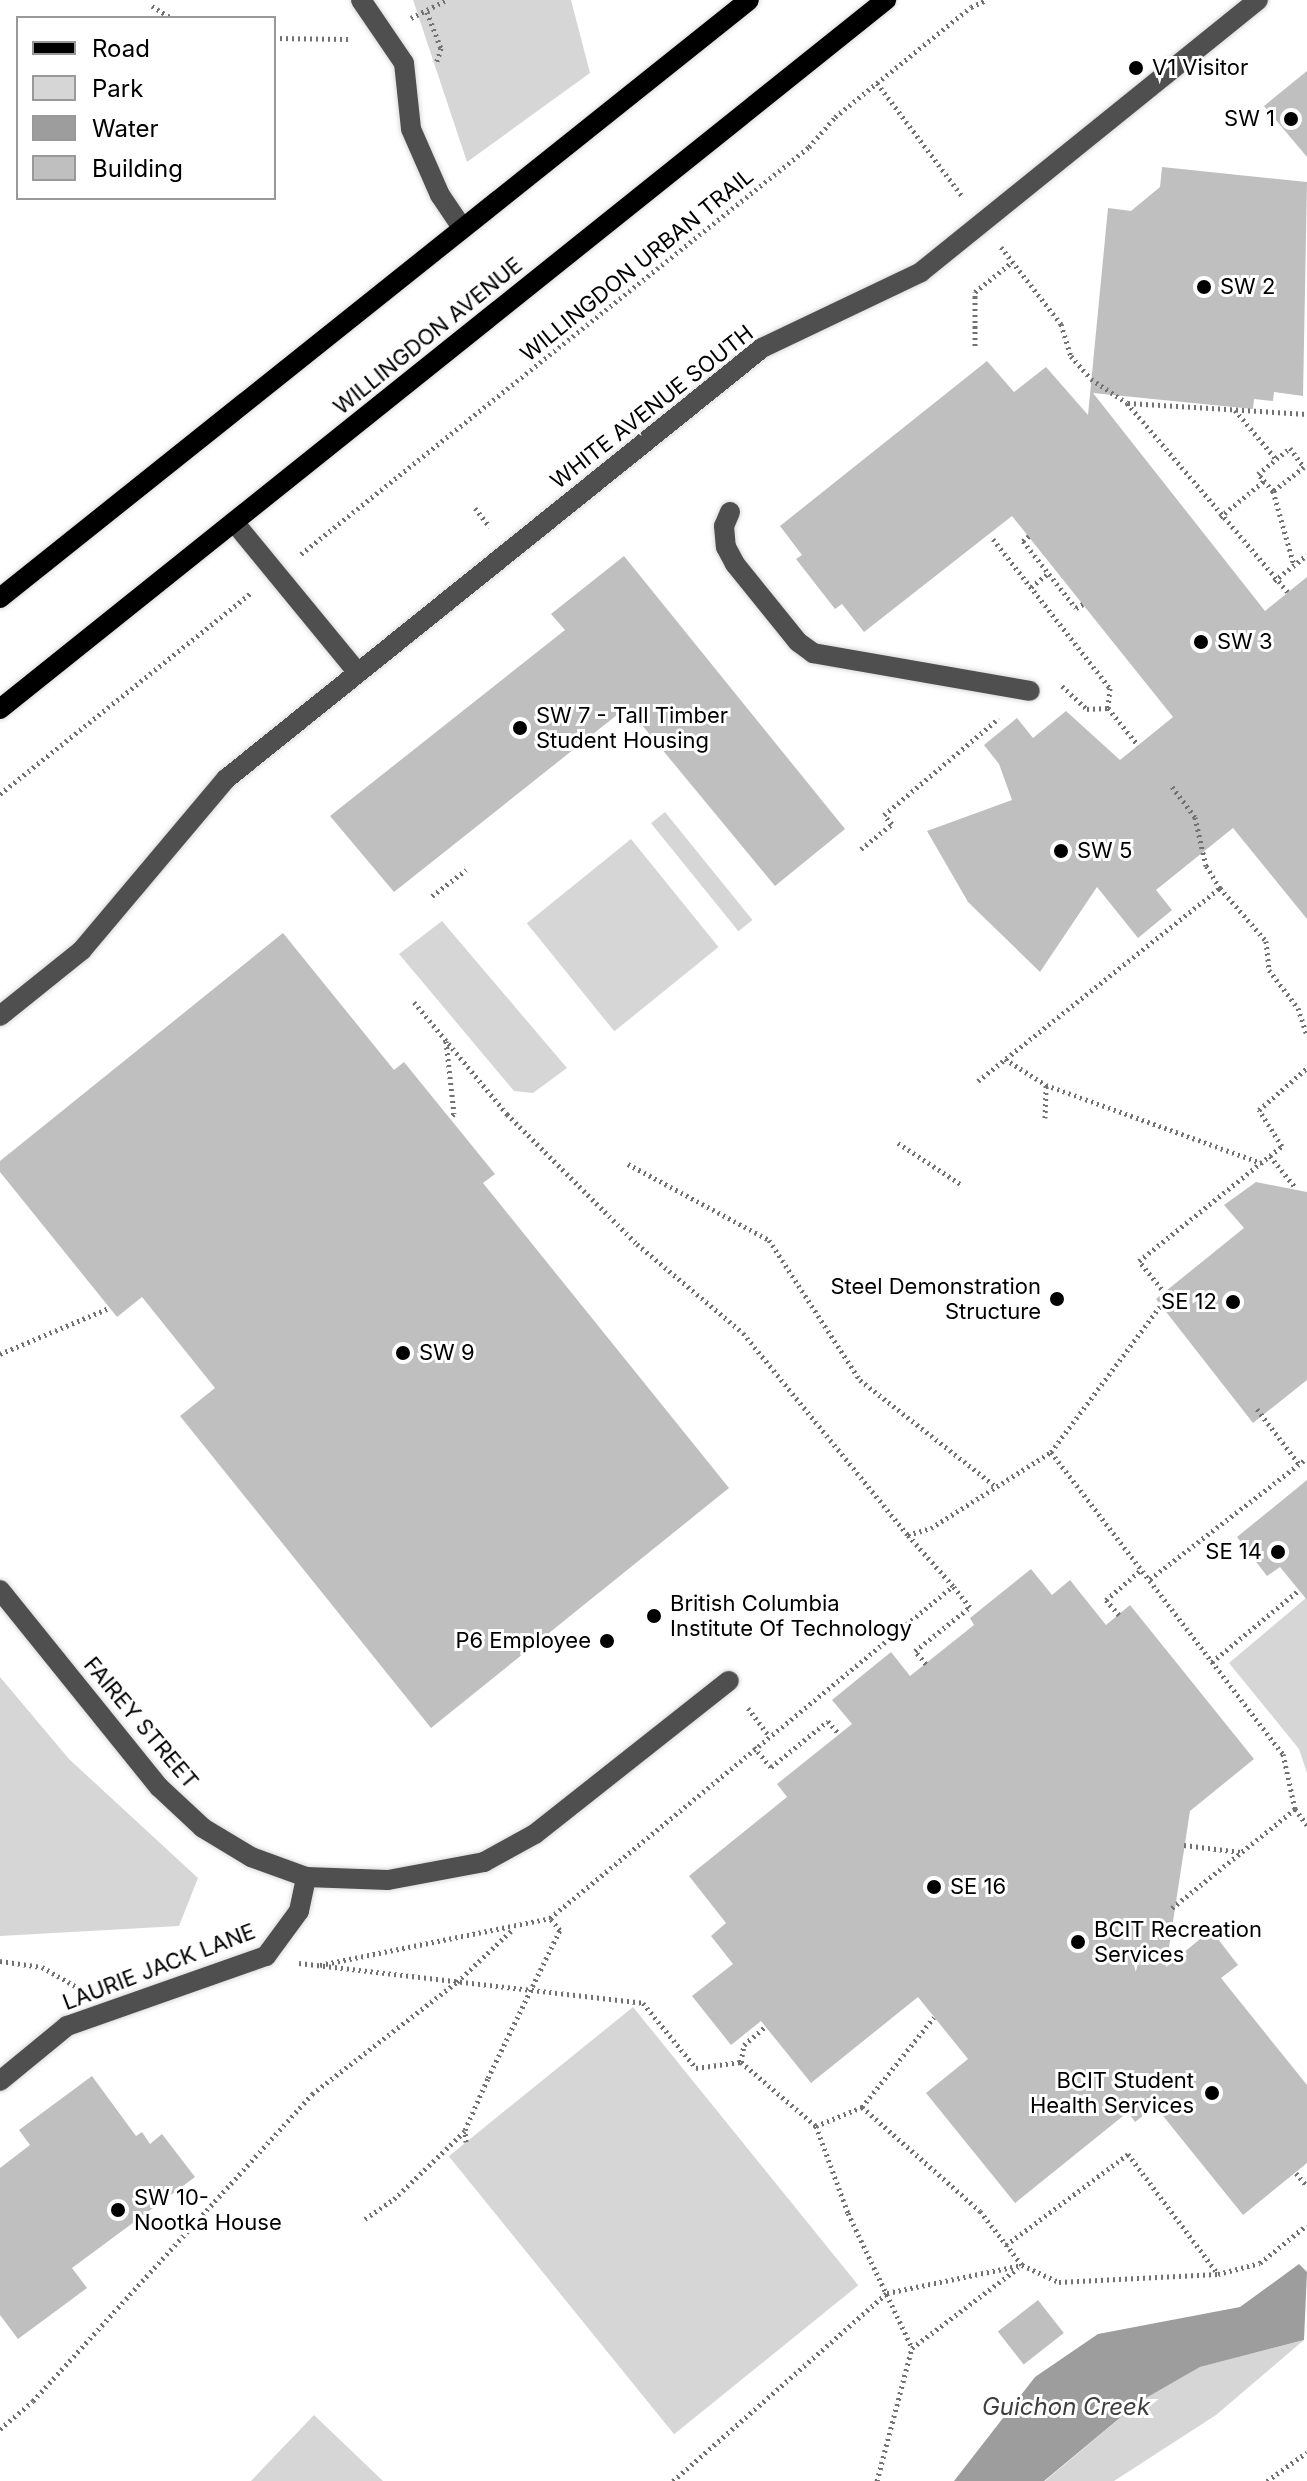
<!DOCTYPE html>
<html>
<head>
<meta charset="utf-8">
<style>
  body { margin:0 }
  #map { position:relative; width:1307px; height:2481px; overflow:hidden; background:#fff; font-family:Inter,sans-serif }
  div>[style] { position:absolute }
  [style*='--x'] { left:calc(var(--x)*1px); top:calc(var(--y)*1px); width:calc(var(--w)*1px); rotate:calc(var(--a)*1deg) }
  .green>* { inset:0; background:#d6d6d6; transform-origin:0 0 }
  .water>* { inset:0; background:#9d9d9d }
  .building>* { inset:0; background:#bfbfbf; transform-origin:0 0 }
  .path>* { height:5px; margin-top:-2.5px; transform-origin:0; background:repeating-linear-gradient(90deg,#717171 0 2px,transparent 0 6px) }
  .roads { filter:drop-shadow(0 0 2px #dbdbdb) drop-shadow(0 0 2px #dbdbdb) }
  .minor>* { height:20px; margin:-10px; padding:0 10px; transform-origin:10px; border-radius:10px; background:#4f4f4f }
  .major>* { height:20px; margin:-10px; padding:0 10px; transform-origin:10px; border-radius:10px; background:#000 }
  .dots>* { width:22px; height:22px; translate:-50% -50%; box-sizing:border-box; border:4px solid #fff; border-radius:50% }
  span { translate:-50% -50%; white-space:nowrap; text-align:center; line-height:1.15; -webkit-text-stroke:6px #fff; paint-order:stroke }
  .poi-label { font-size:22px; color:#000 }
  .left { translate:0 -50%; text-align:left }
  .right { translate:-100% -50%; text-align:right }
  .street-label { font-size:22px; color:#000 }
  .water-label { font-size:24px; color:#3e3e3e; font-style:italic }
  .legend { position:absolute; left:16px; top:16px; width:260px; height:184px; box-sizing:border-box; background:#fff; border:2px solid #999; margin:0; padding:10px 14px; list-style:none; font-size:24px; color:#000 }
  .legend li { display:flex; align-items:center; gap:16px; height:40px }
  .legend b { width:40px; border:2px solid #999 }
</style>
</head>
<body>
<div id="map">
  <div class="green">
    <div style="clip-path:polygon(413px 0,571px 0,590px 73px,467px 162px)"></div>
    <div style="left:665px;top:812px;width:139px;height:18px;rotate:51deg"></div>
    <div style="left:631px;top:839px;width:139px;height:134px;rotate:51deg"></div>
    <div style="clip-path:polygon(442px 921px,567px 1068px,533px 1093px,514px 1091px,399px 954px)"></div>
    <div style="clip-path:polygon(1306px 1598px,1307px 1600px,1307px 1773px,1299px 1749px,1229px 1663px)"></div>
    <div style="clip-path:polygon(0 1677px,69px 1759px,198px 1878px,179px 1926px,0 1936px)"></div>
    <div style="left:633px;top:2007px;width:358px;height:237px;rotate:51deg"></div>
    <div style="clip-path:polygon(1304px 2340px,1216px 2415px,1114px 2481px,1045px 2481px,1139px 2402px,1200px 2367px)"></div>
    <div style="clip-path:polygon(314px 2415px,383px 2481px,251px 2481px)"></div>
  </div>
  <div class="water">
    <div style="clip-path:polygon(1299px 2264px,1307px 2272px,1304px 2340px,1200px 2367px,1139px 2402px,1044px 2481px,954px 2481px,1035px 2377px,1098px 2334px,1240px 2307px)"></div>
  </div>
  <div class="building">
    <div style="clip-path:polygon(1307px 71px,1307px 157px,1264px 106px)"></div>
    <div style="clip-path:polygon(1162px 167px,1307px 182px,1303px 396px,1274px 392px,1273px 401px,1254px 399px,1253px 409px,1093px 393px,1265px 611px,1307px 577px,1307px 919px,1233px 828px,1156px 890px,1172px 910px,1138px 938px,1097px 887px,1040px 972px,968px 902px,927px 831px,1012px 800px,999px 764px,984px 745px,1017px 718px,1033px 738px,1066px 711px,1120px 760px,1173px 717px,1012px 516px,864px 632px,842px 604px,835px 609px,796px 559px,802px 555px,780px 526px,987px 361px,1014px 392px,1046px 367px,1088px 415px,1108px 208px,1131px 211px,1160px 187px)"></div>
    <div style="clip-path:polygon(624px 556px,845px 829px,775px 886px,627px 707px,394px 892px,330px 816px,565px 630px,551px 614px)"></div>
    <div style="clip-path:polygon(283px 933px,394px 1070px,404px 1062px,495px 1174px,483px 1183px,729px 1488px,431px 1728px,180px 1416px,215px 1388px,142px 1297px,117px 1317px,0 1172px,0 1161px)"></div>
    <div style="clip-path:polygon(1256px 1182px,1307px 1192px,1307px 1380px,1253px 1423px,1156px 1299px,1244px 1228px,1224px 1205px)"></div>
    <div style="clip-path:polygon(1307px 1480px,1307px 1600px,1280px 1567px,1267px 1576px,1237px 1537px)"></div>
    <div style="clip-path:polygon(1031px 1569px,1052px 1595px,1070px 1580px,1106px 1625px,1130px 1605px,1254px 1759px,1190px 1811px,1166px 1967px,1211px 1930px,1238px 1965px,1221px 1978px,1307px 2085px,1307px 2163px,1243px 2215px,1155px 2106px,1135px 2122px,1128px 2112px,1015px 2203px,926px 2093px,968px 2059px,918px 1997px,811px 2083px,761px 2021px,731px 2045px,692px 1996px,733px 1964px,711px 1936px,726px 1923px,689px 1876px,787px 1797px,777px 1784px,852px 1724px,832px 1700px,891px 1652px,910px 1676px,974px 1625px,970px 1618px)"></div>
    <div style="clip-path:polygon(92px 2076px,136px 2136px,142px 2132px,150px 2144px,162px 2134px,195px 2177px,72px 2268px,87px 2288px,18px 2339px,0 2315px,0 2168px,30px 2145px,19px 2130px)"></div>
    <div style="left:1038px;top:2300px;width:42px;height:51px;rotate:52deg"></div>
  </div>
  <div class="path">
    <div style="--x:152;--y:6;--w:22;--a:32"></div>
    <div style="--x:427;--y:12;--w:39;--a:69"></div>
    <div style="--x:441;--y:48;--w:14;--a:107"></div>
    <div style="--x:411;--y:18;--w:39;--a:-27"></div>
    <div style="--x:274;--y:38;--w:75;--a:0.8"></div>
    <div style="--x:877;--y:83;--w:143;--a:53"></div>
    <div style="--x:1001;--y:247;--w:98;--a:52.1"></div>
    <div style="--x:1061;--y:324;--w:34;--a:73"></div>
    <div style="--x:1071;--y:356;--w:30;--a:49"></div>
    <div style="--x:1091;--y:379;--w:43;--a:33.7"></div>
    <div style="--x:1127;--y:403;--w:248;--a:49.6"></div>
    <div style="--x:975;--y:346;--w:54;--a:-90"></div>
    <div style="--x:975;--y:292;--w:48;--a:-39"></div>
    <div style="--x:1128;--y:403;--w:179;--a:3.5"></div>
    <div style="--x:1235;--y:410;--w:64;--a:50.1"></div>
    <div style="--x:1290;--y:448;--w:24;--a:54"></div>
    <div style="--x:1304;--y:467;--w:39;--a:142"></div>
    <div style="--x:1273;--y:491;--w:23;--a:-131"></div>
    <div style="--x:1258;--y:474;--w:41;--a:-39.1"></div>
    <div style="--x:1273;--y:491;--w:77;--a:74.2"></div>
    <div style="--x:475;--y:508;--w:24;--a:52"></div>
    <div style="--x:1220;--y:517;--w:57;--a:-39.3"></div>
    <div style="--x:1029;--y:536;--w:8;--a:140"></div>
    <div style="--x:1023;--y:541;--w:85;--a:51.7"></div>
    <div style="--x:1076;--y:608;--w:8;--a:-30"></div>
    <div style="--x:993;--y:539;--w:189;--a:51.9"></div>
    <div style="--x:1110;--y:688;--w:20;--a:96"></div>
    <div style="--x:1108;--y:708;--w:48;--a:51"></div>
    <div style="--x:301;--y:554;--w:651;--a:-38.7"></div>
    <div style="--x:809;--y:147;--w:40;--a:-49"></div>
    <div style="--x:835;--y:117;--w:175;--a:-39"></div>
    <div style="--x:971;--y:7;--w:17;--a:-24"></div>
    <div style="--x:1274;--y:581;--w:42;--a:-38.2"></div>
    <div style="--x:1031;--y:587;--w:23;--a:-38"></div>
    <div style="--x:1062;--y:686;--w:34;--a:43"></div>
    <div style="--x:1087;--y:709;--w:21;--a:-3"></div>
    <div style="--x:0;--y:794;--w:323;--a:-38.7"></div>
    <div style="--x:861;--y:849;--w:40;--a:-39"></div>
    <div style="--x:892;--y:824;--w:12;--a:-132"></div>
    <div style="--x:884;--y:815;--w:150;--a:-40.1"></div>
    <div style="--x:1220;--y:888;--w:70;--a:49"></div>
    <div style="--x:1266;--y:941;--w:29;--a:84"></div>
    <div style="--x:1269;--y:970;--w:48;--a:52.7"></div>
    <div style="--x:1298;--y:1008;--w:29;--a:72"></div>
    <div style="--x:432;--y:896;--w:43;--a:-37.4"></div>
    <div style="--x:414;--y:1002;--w:146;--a:50.3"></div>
    <div style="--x:507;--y:1114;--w:184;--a:45"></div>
    <div style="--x:637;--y:1244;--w:138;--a:40"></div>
    <div style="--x:743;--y:1333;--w:261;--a:50.8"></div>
    <div style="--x:446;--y:1041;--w:73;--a:83.7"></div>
    <div style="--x:454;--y:1114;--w:5;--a:143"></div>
    <div style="--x:1005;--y:1059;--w:49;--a:32.4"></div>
    <div style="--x:1046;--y:1085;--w:229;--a:19.9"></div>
    <div style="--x:978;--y:1081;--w:310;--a:-38.6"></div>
    <div style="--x:1220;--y:888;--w:26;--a:-122"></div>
    <div style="--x:1206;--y:866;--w:50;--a:-102.7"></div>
    <div style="--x:1195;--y:817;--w:38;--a:-127"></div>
    <div style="--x:1045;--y:1118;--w:33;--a:-88"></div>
    <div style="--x:898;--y:1143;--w:77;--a:33.3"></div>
    <div style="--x:1270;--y:1156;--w:40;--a:51"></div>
    <div style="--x:628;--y:1164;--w:160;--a:28.3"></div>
    <div style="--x:769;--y:1240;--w:167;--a:57"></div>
    <div style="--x:860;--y:1380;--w:170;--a:38.1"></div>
    <div style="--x:1169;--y:1298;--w:48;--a:-129"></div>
    <div style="--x:1139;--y:1261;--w:184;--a:-38.8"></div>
    <div style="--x:1282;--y:1146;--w:43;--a:-122.6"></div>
    <div style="--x:1259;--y:1110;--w:64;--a:-41.2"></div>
    <div style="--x:0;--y:1354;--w:118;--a:-22.9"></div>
    <div style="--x:1257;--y:1409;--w:69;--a:52.6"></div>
    <div style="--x:1051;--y:1452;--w:381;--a:52.5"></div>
    <div style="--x:1283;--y:1754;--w:56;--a:77.7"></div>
    <div style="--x:1295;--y:1809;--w:20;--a:53"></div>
    <div style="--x:1150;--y:1579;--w:198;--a:-37.6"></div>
    <div style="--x:1119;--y:1615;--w:20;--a:-131"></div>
    <div style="--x:1106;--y:1600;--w:48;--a:-40.7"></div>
    <div style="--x:1212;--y:1662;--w:113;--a:-39.6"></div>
    <div style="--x:926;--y:1664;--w:17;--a:-130"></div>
    <div style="--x:915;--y:1651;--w:70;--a:-38.7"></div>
    <div style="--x:970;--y:1607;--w:27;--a:-129"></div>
    <div style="--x:748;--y:1708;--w:35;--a:53"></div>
    <div style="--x:754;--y:1747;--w:26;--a:50"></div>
    <div style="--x:771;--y:1767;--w:73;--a:-38.9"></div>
    <div style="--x:828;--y:1721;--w:17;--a:50"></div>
    <div style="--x:1184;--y:1845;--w:57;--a:7"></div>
    <div style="--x:1172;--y:1908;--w:158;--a:-38.8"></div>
    <div style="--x:0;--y:1961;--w:42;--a:8.1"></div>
    <div style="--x:42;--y:1967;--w:40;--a:29.7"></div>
    <div style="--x:299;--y:1963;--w:346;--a:6.6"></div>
    <div style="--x:643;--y:2003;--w:84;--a:50.8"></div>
    <div style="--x:696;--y:2068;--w:45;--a:-7.6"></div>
    <div style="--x:741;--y:2062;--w:99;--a:40.5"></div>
    <div style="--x:816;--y:2126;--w:50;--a:-22.4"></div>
    <div style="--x:862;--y:2107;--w:157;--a:41.4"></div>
    <div style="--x:980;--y:2211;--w:68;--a:52.1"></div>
    <div style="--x:1022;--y:2265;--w:41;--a:24.7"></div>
    <div style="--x:1059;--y:2282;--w:159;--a:-2.9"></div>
    <div style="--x:1218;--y:2274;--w:43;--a:-14.7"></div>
    <div style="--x:1260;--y:2263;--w:60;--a:-39"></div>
    <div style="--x:320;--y:1965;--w:235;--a:-11.5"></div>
    <div style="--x:550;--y:1918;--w:522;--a:-39.48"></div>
    <div style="--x:953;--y:1586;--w:68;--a:-131.4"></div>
    <div style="--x:908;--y:1535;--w:24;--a:-17"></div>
    <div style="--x:931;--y:1528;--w:142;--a:-32.3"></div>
    <div style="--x:1051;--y:1452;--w:184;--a:-53.2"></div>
    <div style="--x:741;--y:2062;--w:17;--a:-80"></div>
    <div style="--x:744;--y:2045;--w:28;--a:-41"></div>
    <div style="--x:862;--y:2107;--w:115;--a:-51.3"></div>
    <div style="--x:816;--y:2126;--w:93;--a:69.8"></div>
    <div style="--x:848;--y:2213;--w:149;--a:64.6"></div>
    <div style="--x:466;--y:2142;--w:12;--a:-95"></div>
    <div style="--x:465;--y:2130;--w:57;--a:-66.1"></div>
    <div style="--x:488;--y:2078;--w:165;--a:-64.1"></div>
    <div style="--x:560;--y:1930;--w:16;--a:-130"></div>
    <div style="--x:1296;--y:2173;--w:17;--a:50"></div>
    <div style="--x:365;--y:2219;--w:35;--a:-35"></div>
    <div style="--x:394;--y:2199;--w:98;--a:-43.8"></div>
    <div style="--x:1006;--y:2245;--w:152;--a:-36.7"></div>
    <div style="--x:1128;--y:2154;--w:150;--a:53.1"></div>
    <div style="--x:0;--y:2429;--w:43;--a:-40.3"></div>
    <div style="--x:33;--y:2401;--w:415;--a:-47.7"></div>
    <div style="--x:312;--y:2094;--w:183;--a:-37.7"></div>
    <div style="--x:457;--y:1982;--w:77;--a:-43.4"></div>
    <div style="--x:673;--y:2481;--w:285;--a:-41.3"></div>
    <div style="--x:887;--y:2293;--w:138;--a:-11.7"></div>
    <div style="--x:877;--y:2481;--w:138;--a:-75.3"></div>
    <div style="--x:912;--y:2348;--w:133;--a:-37"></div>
    <div style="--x:1267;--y:2481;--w:49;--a:-35.9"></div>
  </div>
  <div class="roads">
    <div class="minor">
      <div style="--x:361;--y:0;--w:76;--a:55.7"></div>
      <div style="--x:404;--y:63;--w:66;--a:83.9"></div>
      <div style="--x:411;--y:129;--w:72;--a:66.3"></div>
      <div style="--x:440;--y:195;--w:40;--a:56"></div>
      <div style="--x:730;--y:512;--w:15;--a:113"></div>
      <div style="--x:724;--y:526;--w:21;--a:85"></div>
      <div style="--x:726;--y:547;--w:19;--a:62"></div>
      <div style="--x:735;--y:564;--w:100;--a:51.1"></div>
      <div style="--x:798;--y:642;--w:19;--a:36"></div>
      <div style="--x:813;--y:653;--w:220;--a:9.9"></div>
      <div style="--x:234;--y:522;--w:195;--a:50.6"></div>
      <div style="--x:0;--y:1016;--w:105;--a:-38.8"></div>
      <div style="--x:82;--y:950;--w:224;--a:-49.9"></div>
      <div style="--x:226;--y:779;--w:688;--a:-38.8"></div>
      <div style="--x:762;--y:348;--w:176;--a:-25.5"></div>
      <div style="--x:921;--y:272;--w:433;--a:-38.9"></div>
      <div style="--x:0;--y:1590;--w:253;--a:51.1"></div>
      <div style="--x:159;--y:1787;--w:60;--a:43"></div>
      <div style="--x:203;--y:1828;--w:56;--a:31.1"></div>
      <div style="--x:251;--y:1857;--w:59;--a:20"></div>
      <div style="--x:306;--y:1877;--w:82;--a:2.1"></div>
      <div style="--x:388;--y:1880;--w:98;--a:-10.6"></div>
      <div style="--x:484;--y:1862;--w:58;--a:-28.8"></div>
      <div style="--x:535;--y:1834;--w:247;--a:-38.3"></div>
      <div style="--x:0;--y:2081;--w:87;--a:-39.4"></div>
      <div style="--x:67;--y:2026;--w:211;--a:-19.4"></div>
      <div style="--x:266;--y:1956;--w:56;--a:-53.7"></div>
      <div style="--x:299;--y:1911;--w:35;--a:-78"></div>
    </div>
    <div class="major">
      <div style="--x:0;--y:598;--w:958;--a:-38.6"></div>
      <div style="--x:0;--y:709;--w:1135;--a:-38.67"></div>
    </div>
  </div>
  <div class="dots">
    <div style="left:1136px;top:68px;background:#000"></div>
    <div style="left:1291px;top:119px;background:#000"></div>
    <div style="left:1204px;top:287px;background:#000"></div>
    <div style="left:1201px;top:642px;background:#000"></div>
    <div style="left:520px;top:728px;background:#000"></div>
    <div style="left:1061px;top:851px;background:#000"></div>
    <div style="left:1057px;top:1299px;background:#000"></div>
    <div style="left:1233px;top:1302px;background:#000"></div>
    <div style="left:403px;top:1353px;background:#000"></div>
    <div style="left:1278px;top:1552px;background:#000"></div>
    <div style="left:654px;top:1616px;background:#000"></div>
    <div style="left:607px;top:1641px;background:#000"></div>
    <div style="left:934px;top:1887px;background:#000"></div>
    <div style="left:1078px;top:1942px;background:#000"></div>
    <div style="left:1212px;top:2093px;background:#000"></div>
    <div style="left:118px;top:2210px;background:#000"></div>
  </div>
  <div class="poi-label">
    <span class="left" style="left:1152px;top:68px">V1 Visitor</span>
    <span class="right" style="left:1275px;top:119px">SW 1</span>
    <span class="left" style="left:1220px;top:287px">SW 2</span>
    <span class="left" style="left:1217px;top:642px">SW 3</span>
    <span class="left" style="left:536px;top:728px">SW 7 - Tall Timber<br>Student Housing</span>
    <span class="left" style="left:1077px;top:851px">SW 5</span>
    <span class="right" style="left:1041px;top:1299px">Steel Demonstration<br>Structure</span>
    <span class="right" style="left:1217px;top:1302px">SE 12</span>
    <span class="left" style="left:419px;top:1353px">SW 9</span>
    <span class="right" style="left:1262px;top:1552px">SE 14</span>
    <span class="left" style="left:670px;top:1616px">British Columbia<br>Institute Of Technology</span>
    <span class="right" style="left:591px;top:1641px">P6 Employee</span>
    <span class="left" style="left:950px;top:1887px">SE 16</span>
    <span class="left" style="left:1094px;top:1942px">BCIT Recreation<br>Services</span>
    <span class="right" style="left:1194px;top:2093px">BCIT Student<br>Health Services</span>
    <span class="left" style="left:134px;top:2210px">SW 10-<br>Nootka House</span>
  </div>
  <div class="street-label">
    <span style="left:637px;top:265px;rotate:-39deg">WILLINGDON URBAN TRAIL</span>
    <span style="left:428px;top:336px;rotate:-39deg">WILLINGDON AVENUE</span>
    <span style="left:652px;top:407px;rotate:-38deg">WHITE AVENUE SOUTH</span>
    <span style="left:141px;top:1723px;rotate:50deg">FAIREY STREET</span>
    <span style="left:159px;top:1967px;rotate:-21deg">LAURIE JACK LANE</span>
  </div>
  <div class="water-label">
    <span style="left:1066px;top:2407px">Guichon Creek</span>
  </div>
  <ul class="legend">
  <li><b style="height:10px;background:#000"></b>Road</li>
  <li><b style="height:22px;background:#d6d6d6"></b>Park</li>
  <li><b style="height:22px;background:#9d9d9d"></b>Water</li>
  <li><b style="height:22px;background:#bfbfbf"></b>Building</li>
  </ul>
</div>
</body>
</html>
